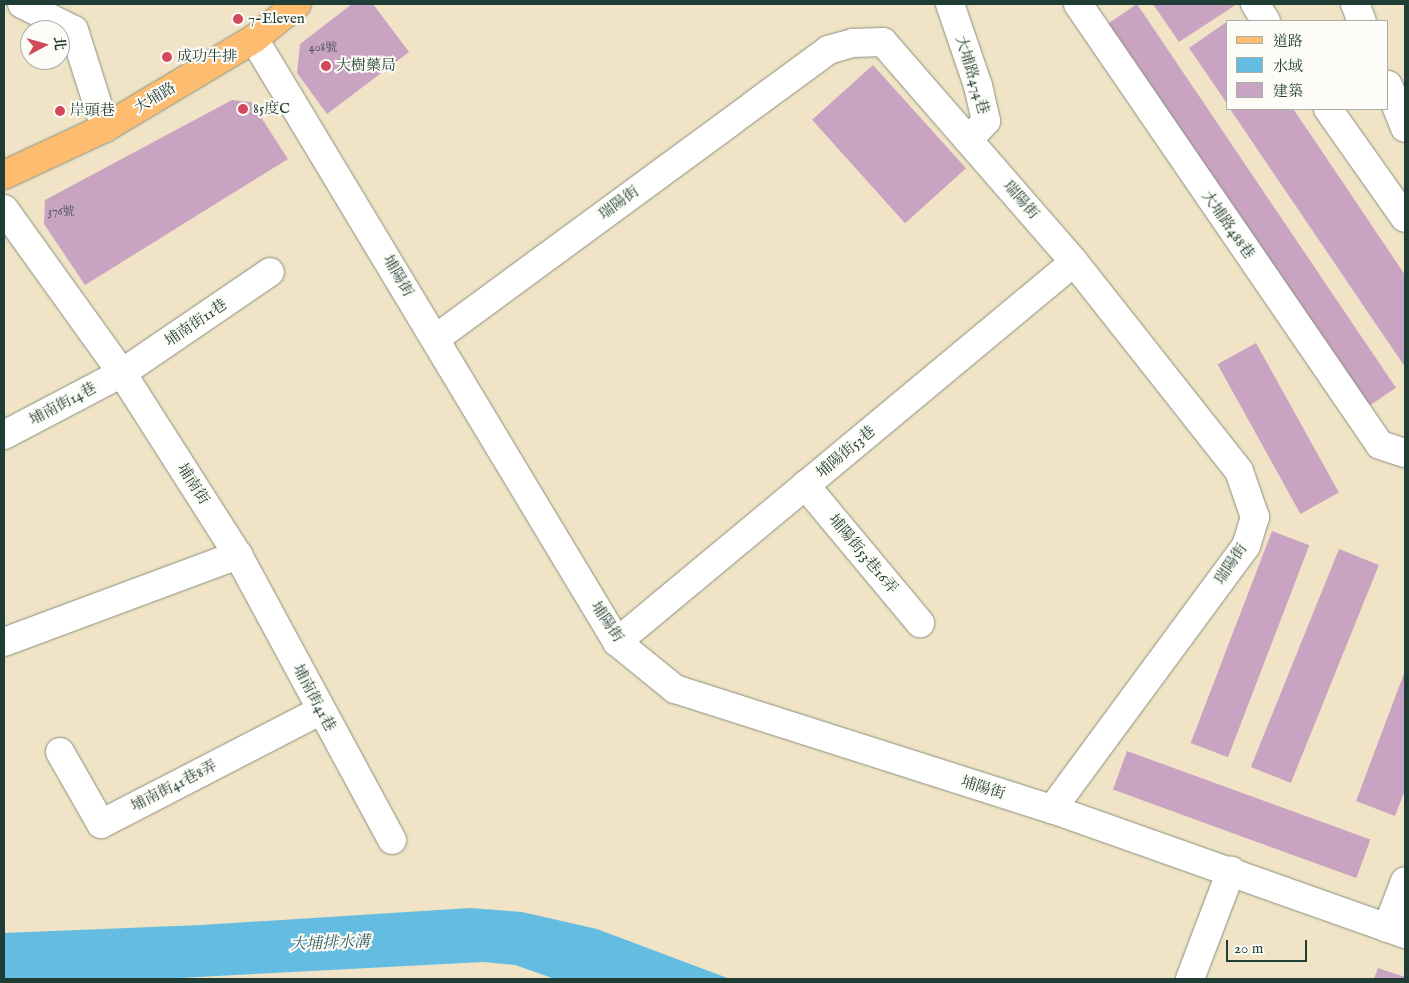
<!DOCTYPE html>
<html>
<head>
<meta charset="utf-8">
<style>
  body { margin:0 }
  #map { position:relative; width:1409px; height:983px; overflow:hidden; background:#f0e3c6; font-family:"IM FELL English","Noto Serif TC",serif }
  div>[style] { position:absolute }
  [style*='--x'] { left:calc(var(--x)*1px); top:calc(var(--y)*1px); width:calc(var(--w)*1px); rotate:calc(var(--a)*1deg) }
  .water>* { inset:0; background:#64bde1 }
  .building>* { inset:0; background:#c9a3c2; transform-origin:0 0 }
  .roads { filter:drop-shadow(0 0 1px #88907d) drop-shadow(0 0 1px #88907d) }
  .minor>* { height:28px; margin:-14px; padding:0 14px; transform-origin:14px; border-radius:14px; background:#fff }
  .major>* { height:28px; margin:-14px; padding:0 14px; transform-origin:14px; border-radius:14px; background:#fdbc70 }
  .dots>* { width:14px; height:14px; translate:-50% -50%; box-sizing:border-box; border:2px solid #fdfcf7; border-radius:50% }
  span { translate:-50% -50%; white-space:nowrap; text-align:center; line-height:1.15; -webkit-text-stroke:4px #fdfcf7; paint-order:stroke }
  .number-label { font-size:12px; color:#4a5658 }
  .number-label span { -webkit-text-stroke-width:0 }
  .poi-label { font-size:15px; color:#1f3d34 }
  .left { translate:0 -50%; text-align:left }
  .street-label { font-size:15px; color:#1f3d34 }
  .water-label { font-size:16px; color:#346368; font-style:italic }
  .frame { position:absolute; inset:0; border:5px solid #1f3d34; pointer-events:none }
  .legend { position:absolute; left:1226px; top:20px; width:162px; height:90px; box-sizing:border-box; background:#fdfcf7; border:1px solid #a4b0a9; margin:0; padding:6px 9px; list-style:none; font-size:15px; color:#1f3d34 }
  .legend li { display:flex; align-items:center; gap:10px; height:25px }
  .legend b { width:25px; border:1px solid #a4b0a9 }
  .north { position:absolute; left:20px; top:20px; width:50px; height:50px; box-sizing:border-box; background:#fdfcf7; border:1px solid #a4b0a9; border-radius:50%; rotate:84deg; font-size:14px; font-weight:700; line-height:20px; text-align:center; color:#1f3d34 }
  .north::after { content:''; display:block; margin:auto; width:18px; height:22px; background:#d1495b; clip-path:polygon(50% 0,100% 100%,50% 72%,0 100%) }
  .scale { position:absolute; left:1226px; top:940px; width:81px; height:22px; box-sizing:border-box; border:2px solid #1f3d34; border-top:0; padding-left:6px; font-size:15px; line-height:18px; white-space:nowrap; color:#1f3d34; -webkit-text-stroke:4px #fdfcf7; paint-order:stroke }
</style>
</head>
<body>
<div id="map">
  <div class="water">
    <div style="clip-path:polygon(470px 908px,522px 912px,597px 929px,730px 979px,555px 979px,515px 965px,483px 962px,159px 979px,4px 979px,4px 933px,201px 925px)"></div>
  </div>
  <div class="building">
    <div style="clip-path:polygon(352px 4px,373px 4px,409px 52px,327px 114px,297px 73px,300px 44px)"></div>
    <div style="left:1137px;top:4px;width:463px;height:46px;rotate:56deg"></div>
    <div style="clip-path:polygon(1153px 4px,1237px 4px,1179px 42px)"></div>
    <div style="clip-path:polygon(1228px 21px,1228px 105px,1189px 48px)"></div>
    <div style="left:873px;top:65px;width:139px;height:82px;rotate:48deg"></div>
    <div style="clip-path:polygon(232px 100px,251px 102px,288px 159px,85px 285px,44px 224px,45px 200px)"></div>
    <div style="clip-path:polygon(1230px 109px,1293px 109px,1311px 135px,1405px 275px,1405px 367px)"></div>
    <div style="left:1256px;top:343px;width:171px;height:44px;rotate:61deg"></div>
    <div style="left:1272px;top:531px;width:40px;height:227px;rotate:21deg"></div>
    <div style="left:1339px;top:549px;width:43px;height:235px;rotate:22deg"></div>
    <div style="clip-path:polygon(1405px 671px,1405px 790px,1395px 816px,1356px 801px)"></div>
    <div style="left:1127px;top:751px;width:259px;height:41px;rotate:20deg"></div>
    <div style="clip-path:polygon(1378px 968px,1405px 977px,1405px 979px,1374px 979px)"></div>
  </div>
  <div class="roads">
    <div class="minor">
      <div style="--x:22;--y:4;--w:58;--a:26.6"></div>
      <div style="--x:74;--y:30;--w:103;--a:72.4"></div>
      <div style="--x:950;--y:4;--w:87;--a:71.1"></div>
      <div style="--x:978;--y:86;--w:36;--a:77"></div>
      <div style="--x:986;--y:121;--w:26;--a:133"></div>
      <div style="--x:1078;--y:4;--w:534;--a:55.6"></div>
      <div style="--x:1380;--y:445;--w:26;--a:18"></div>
      <div style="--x:1255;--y:4;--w:20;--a:57"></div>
      <div style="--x:1355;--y:4;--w:18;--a:68"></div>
      <div style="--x:254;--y:39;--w:704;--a:58.95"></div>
      <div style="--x:617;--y:642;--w:75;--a:39"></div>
      <div style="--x:675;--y:689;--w:396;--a:17.7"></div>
      <div style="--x:1052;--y:809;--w:374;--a:19.5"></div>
      <div style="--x:1388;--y:85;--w:46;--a:68.4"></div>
      <div style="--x:1328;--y:109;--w:133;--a:54.8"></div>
      <div style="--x:4;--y:209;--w:202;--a:54.3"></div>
      <div style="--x:122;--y:373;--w:216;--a:57.5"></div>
      <div style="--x:238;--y:555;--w:324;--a:61.6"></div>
      <div style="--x:435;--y:339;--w:488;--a:-36.3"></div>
      <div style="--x:828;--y:50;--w:26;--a:-16"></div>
      <div style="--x:853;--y:43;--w:30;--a:-2"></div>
      <div style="--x:883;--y:42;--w:291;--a:49"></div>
      <div style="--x:1074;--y:262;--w:266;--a:51.7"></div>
      <div style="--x:1239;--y:471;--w:49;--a:70.8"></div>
      <div style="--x:1255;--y:517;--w:30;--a:107"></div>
      <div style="--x:1246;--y:546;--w:327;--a:126.4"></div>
      <div style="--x:4;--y:435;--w:133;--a:-27.7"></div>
      <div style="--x:122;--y:373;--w:179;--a:-34.3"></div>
      <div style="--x:805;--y:485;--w:180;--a:50.2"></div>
      <div style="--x:4;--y:642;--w:250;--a:-20.4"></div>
      <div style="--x:617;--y:642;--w:594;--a:-39.74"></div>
      <div style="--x:60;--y:752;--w:83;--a:60.3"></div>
      <div style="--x:101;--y:824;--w:246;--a:-27.3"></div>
      <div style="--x:1387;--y:928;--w:50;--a:-69"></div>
      <div style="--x:1190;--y:979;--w:116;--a:-69.2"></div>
    </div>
    <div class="major">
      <div style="--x:4;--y:175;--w:111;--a:-25"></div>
      <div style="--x:105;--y:128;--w:174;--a:-30.9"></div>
      <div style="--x:254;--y:39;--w:55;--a:-39.1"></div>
    </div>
  </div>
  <div class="dots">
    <div style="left:238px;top:19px;background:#d1495b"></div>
    <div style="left:167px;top:57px;background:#d1495b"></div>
    <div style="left:326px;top:66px;background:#d1495b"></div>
    <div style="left:243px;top:109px;background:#d1495b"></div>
    <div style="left:60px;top:111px;background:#d1495b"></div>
  </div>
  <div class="number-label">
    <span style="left:323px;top:48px">408號</span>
    <span style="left:61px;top:212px">376號</span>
  </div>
  <div class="poi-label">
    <span class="left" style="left:248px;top:19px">7-Eleven</span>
    <span class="left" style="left:177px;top:57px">成功牛排</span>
    <span class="left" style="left:336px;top:66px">大樹藥局</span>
    <span class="left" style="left:253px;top:109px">85度C</span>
    <span class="left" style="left:70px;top:111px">岸頭巷</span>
  </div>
  <div class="street-label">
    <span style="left:972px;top:75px;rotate:73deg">大埔路474巷</span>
    <span style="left:155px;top:98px;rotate:-31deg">大埔路</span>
    <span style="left:1021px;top:200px;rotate:49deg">瑞陽街</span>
    <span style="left:619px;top:203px;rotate:-36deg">瑞陽街</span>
    <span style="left:1228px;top:225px;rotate:55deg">大埔路488巷</span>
    <span style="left:398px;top:276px;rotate:60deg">埔陽街</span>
    <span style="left:196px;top:323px;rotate:-34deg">埔南街11巷</span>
    <span style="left:63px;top:404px;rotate:-28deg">埔南街14巷</span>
    <span style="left:846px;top:452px;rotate:-40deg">埔陽街53巷</span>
    <span style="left:193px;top:484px;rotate:57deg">埔南街</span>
    <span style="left:863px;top:554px;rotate:50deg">埔陽街53巷16弄</span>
    <span style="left:1231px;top:564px;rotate:-56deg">瑞陽街</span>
    <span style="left:607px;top:622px;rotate:56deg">埔陽街</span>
    <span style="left:314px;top:698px;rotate:62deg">埔南街41巷</span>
    <span style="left:174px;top:786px;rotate:-27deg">埔南街41巷8弄</span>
    <span style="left:983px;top:788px;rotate:17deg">埔陽街</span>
  </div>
  <div class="water-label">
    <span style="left:330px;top:944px;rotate:-2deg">大埔排水溝</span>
  </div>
  <div class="frame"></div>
  <ul class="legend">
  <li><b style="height:6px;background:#fdbc70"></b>道路</li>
  <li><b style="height:14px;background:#64bde1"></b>水域</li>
  <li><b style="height:14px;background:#c9a3c2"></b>建築</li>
  </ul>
  <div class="north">北</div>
  <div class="scale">20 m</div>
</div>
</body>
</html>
